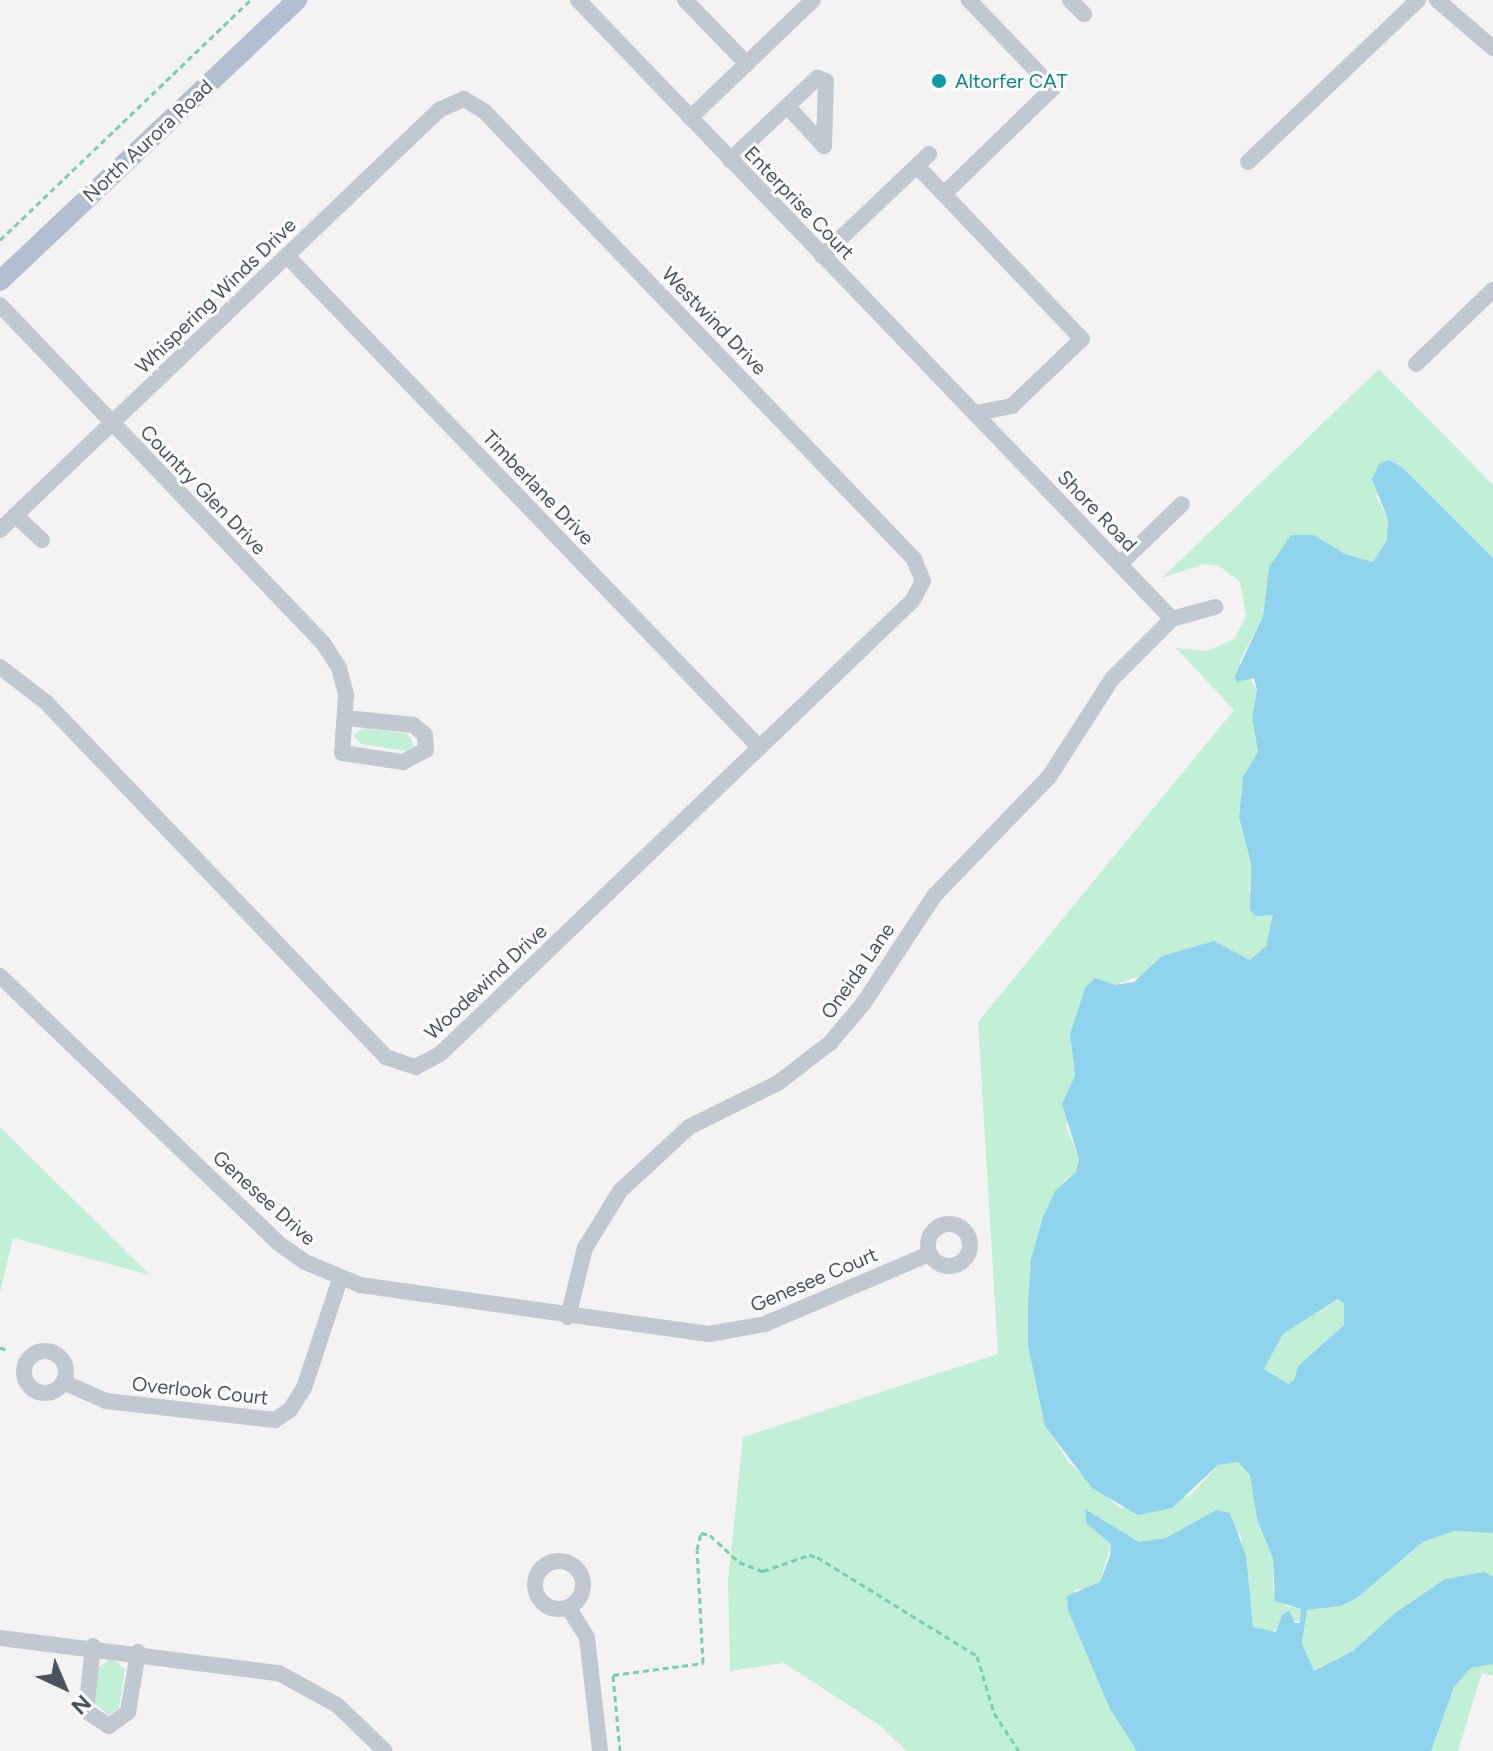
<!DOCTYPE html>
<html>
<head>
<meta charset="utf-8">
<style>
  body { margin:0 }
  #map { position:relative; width:1493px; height:1751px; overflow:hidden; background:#f4f2f2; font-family:Figtree,sans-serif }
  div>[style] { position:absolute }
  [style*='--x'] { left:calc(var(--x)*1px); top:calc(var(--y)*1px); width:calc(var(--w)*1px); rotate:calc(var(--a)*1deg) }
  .green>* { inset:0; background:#c1f0d7 }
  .water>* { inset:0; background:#8fd3ed }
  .path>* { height:3px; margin-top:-1.5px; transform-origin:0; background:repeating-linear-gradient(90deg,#79cfaa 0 6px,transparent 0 10px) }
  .minor>* { height:16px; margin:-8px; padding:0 8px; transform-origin:8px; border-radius:8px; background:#c0c8d1 }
  .minor>.ring { margin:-8px; padding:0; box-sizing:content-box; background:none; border:16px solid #c0c8d1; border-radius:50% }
  .major>* { height:20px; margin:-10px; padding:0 10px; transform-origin:10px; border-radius:10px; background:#b2bfd0 }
  .dots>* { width:22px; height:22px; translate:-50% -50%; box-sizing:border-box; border:4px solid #fff; border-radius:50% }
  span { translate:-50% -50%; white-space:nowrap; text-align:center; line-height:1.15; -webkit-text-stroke:6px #fff; paint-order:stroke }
  .culture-label { font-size:20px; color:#0d838f }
  .left { translate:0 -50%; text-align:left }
  .street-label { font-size:20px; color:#495460 }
  .north { position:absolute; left:24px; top:1647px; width:80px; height:80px; -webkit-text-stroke:6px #fff; paint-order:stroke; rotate:136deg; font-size:22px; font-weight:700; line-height:32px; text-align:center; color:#495460 }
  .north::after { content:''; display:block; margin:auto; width:28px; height:36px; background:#495460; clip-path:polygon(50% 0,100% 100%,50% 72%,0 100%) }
</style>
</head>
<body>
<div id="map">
  <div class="green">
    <div style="clip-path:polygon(1379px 369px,1493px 485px,1493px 558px,1403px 468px,1376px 496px,1388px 519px,1387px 540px,1373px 562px,1345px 554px,1314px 535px,1291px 535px,1269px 567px,1263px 616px,1239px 663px,1257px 690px,1252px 717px,1258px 752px,1243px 777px,1239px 817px,1251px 863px,1249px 893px,1265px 914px,1273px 915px,1266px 946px,1250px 960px,1214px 941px,1162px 956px,1149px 973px,1115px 985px,1070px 1034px,1075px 1076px,1066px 1126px,1079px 1159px,1076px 1172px,1063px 1182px,1031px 1259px,1028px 1304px,1028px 1346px,1045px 1425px,1069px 1463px,1120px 1508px,1190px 1496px,1218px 1465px,1238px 1462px,1250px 1475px,1257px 1519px,1273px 1559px,1273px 1589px,1286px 1606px,1302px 1609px,1301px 1622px,1292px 1620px,1268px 1634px,1253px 1627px,1241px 1536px,1216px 1510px,1166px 1538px,1139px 1542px,1085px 1509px,1086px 1523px,1111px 1544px,1100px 1582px,1091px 1589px,1075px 1589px,1077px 1629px,1110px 1709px,1137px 1751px,907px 1751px,879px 1725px,784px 1663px,730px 1671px,728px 1581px,743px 1437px,998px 1354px,978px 1022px,1234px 710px,1176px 648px,1207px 651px,1234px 639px,1246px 616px,1240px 582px,1219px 566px,1204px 564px,1162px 578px)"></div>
    <div style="clip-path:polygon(363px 728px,408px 734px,414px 746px,407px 751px,361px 744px,353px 735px)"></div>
    <div style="clip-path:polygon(0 1127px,150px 1275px,13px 1238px,0 1293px)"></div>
    <div style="clip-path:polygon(1339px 1299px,1344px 1303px,1344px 1325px,1298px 1366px,1294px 1380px,1288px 1384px,1264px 1369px,1283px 1334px)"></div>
    <div style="clip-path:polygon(1454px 1531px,1493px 1533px,1493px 1576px,1484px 1572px,1445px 1579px,1395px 1613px,1353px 1651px,1314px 1671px,1310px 1668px,1302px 1645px,1307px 1610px,1341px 1606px,1358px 1597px,1424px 1542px)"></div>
    <div style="clip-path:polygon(111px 1658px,125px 1669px,119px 1708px,108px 1715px,94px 1703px,98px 1668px)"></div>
    <div style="clip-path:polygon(1493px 1664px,1493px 1676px,1482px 1673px,1458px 1751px,1431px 1751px,1454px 1687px,1471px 1668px)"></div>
  </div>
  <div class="water">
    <div style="clip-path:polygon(evenodd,1389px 460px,1403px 468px,1493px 558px,1493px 1533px,1454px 1531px,1423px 1542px,1358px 1597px,1341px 1606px,1307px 1610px,1302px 1644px,1314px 1671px,1353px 1651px,1395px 1613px,1445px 1579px,1484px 1572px,1493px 1576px,1493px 1664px,1471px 1668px,1454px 1687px,1431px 1751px,1137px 1751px,1110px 1709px,1068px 1610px,1067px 1596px,1100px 1582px,1110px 1556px,1111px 1544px,1086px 1523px,1085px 1509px,1139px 1542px,1166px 1538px,1216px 1510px,1230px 1513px,1246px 1556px,1253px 1627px,1276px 1632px,1282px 1615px,1289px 1611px,1295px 1623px,1300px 1623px,1301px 1609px,1275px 1601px,1273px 1559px,1257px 1519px,1250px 1475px,1238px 1462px,1218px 1465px,1172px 1508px,1138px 1515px,1092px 1488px,1045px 1426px,1028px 1346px,1028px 1304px,1031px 1259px,1043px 1217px,1055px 1191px,1076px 1172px,1079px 1159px,1062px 1104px,1075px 1076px,1070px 1034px,1085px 988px,1095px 978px,1115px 985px,1134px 982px,1162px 956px,1214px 941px,1250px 960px,1266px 946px,1273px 915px,1256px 916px,1250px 910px,1251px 863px,1239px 817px,1243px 777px,1258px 752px,1252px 717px,1257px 690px,1254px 678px,1236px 682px,1235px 676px,1263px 616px,1269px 567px,1291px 535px,1314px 535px,1345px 554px,1373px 562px,1387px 540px,1388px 519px,1372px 479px,1379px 464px,1389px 460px,1338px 1299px,1344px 1303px,1344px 1325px,1298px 1366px,1294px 1380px,1288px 1384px,1264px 1369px,1283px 1334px,1338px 1299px)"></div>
  </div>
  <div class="path">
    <div style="--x:0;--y:240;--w:347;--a:-43.8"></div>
    <div style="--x:0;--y:1347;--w:9;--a:27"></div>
    <div style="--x:620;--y:1751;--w:76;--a:-95.3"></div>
    <div style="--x:613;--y:1675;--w:91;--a:-7.6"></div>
    <div style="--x:703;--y:1663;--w:113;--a:-93"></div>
    <div style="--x:697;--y:1550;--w:17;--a:-77"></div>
    <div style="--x:701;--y:1533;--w:9;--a:13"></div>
    <div style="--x:710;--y:1535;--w:40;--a:43"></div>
    <div style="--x:739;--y:1562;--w:26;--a:21"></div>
    <div style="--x:763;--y:1571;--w:49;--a:-19.2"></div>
    <div style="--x:809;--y:1555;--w:8;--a:14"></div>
    <div style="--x:817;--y:1557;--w:188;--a:31.7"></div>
    <div style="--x:977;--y:1656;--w:59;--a:73.4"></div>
    <div style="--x:994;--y:1713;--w:45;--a:56.7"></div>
  </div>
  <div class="minor">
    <div style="--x:578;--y:0;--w:858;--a:46.18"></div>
    <div style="--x:685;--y:0;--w:89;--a:45.9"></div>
    <div style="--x:1070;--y:0;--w:20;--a:45"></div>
    <div style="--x:1437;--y:0;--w:74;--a:40.6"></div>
    <div style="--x:690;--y:118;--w:170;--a:-43.8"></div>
    <div style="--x:730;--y:160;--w:120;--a:-43.3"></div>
    <div style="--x:817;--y:78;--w:9;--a:18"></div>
    <div style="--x:826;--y:81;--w:65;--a:91.8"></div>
    <div style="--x:824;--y:146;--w:53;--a:-132.7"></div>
    <div style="--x:1248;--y:162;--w:235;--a:-43.6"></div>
    <div style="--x:917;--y:166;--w:239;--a:46.4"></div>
    <div style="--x:1082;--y:339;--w:97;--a:136.3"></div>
    <div style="--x:1012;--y:406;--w:38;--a:169"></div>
    <div style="--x:944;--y:194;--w:152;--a:-44.2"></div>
    <div style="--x:1053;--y:88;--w:122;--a:-133.7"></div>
    <div style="--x:287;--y:256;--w:682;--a:46.13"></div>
    <div style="--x:822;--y:256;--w:148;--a:-43.6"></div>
    <div style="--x:0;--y:305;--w:468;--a:46.3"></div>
    <div style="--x:323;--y:643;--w:30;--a:57"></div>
    <div style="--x:339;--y:668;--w:28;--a:75"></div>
    <div style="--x:346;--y:695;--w:58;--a:93.9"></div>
    <div style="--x:342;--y:753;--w:62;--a:8.4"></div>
    <div style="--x:403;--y:762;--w:26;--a:-28"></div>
    <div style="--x:426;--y:750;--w:15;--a:-94"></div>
    <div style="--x:425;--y:735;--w:16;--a:-140"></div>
    <div style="--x:413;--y:725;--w:67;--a:-174"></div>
    <div style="--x:1416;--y:364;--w:107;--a:-43.9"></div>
    <div style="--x:15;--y:515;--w:37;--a:43"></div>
    <div style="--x:0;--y:530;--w:608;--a:-43.73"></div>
    <div style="--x:439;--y:110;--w:27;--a:-24"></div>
    <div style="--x:464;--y:99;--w:23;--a:31"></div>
    <div style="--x:484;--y:111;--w:621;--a:46.17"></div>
    <div style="--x:914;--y:559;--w:24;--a:68"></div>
    <div style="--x:923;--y:581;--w:21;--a:118"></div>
    <div style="--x:913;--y:600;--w:600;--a:136.15"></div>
    <div style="--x:480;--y:1016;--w:55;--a:136.5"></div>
    <div style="--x:440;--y:1054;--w:27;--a:152"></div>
    <div style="--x:416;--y:1067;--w:32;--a:-162"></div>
    <div style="--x:386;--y:1057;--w:490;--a:-133.8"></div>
    <div style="--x:47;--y:703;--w:59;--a:-142.5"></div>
    <div style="--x:1120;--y:564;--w:86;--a:-44.1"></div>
    <div style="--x:0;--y:976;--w:385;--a:43.8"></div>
    <div style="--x:278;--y:1243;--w:33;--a:35"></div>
    <div style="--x:305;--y:1262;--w:60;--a:22.7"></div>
    <div style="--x:360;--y:1285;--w:352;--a:8"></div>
    <div style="--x:709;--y:1334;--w:57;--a:-10.1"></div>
    <div style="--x:765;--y:1324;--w:178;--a:-23.1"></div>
    <div class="ring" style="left:928px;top:1224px;width:26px;height:26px"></div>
    <div style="--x:568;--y:1317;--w:71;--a:-76.2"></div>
    <div style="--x:585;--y:1248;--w:67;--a:-58.4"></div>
    <div style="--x:620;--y:1191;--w:94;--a:-42.8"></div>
    <div style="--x:689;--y:1127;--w:99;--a:-26.3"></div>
    <div style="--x:778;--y:1083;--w:66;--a:-37.6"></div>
    <div style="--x:830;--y:1043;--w:51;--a:-49.8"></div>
    <div style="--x:863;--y:1004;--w:131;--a:-56.6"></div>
    <div style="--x:935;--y:895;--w:164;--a:-46"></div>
    <div style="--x:1049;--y:777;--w:117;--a:-57.3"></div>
    <div style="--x:1112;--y:679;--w:85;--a:-45"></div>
    <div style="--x:1172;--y:619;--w:45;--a:-15.6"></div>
    <div class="ring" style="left:24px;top:1351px;width:26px;height:26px"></div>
    <div style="--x:63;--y:1382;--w:47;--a:23.8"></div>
    <div style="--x:106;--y:1401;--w:170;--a:6.4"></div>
    <div style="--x:275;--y:1420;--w:18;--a:-34"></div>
    <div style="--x:290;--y:1410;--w:26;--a:-58"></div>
    <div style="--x:304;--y:1388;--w:115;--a:-71.7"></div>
    <div class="ring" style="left:535px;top:1561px;width:32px;height:32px"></div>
    <div style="--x:568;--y:1607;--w:36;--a:58"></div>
    <div style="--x:587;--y:1638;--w:114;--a:83.4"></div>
    <div style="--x:0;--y:1638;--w:281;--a:7.2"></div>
    <div style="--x:279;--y:1673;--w:66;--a:28.9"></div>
    <div style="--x:337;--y:1705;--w:66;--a:43.8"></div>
    <div style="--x:93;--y:1646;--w:65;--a:96.1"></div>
    <div style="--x:86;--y:1711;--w:27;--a:33"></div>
    <div style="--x:109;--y:1726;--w:24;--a:-36"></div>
    <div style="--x:128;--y:1712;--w:61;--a:-80.5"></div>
  </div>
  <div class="major">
    <div style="--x:0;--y:281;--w:409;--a:-43.4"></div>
  </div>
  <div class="dots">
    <div style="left:939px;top:81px;background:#0f9aa8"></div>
  </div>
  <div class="culture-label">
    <span class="left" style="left:955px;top:81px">Altorfer CAT</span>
  </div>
  <div class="street-label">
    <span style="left:148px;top:141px;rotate:-43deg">North Aurora Road</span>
    <span style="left:799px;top:203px;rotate:46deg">Enterprise Court</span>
    <span style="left:216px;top:296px;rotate:-44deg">Whispering Winds Drive</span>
    <span style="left:714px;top:321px;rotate:46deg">Westwind Drive</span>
    <span style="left:538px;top:488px;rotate:46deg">Timberlane Drive</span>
    <span style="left:203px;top:490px;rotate:46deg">Country Glen Drive</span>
    <span style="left:1097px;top:511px;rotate:46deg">Shore Road</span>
    <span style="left:858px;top:971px;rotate:-55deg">Oneida Lane</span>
    <span style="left:486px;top:982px;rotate:-43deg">Woodewind Drive</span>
    <span style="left:264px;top:1198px;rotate:42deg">Genesee Drive</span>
    <span style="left:814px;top:1280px;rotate:-23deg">Genesee Court</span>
    <span style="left:200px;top:1391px;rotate:6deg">Overlook Court</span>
  </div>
  <div class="north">N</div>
</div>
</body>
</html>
